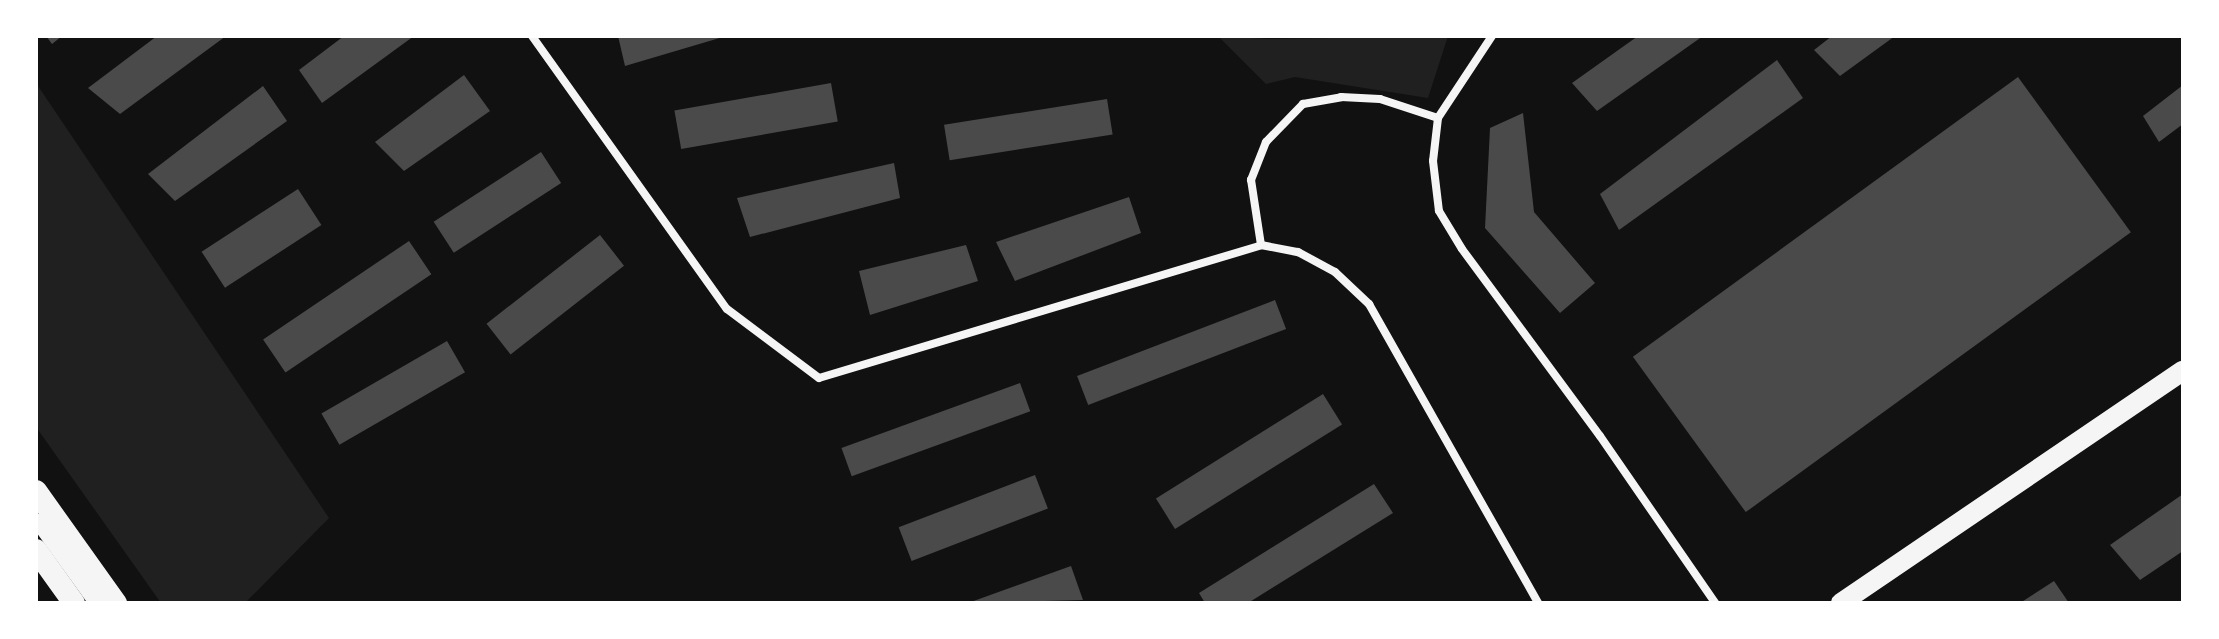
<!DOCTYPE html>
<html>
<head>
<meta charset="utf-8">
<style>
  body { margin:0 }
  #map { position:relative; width:2219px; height:639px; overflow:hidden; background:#111; font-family:"Times New Roman",serif }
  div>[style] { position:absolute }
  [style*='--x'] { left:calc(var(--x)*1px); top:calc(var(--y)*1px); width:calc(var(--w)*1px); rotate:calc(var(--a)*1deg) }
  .green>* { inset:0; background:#202020 }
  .building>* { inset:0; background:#4a4a4a; transform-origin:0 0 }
  .minor>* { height:8px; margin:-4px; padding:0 4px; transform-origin:4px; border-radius:4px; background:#f5f5f5 }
  .tertiary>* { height:14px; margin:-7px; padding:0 7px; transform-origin:7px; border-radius:7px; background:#f5f5f5 }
  .primary>* { height:20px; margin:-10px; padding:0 10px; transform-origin:10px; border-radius:10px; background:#f5f5f5 }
  .motorway>* { height:22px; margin:-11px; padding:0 11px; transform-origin:11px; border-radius:11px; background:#f5f5f5 }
  span { translate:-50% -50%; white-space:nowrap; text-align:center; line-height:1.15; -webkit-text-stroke:8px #fff; paint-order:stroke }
  .frame { position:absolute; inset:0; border:38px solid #fff; pointer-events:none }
</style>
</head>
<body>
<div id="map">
  <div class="green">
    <div style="clip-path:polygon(1218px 36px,1269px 39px,1448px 36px,1428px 98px,1295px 77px,1266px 84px)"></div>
    <div style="clip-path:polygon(36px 83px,329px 518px,245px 603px,161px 603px,36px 427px)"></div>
  </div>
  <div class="building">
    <div style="clip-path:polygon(46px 36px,62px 36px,52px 44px)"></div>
    <div style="clip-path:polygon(157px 36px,226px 36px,120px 114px,88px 88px)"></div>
    <div style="clip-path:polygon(344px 36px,414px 36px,322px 103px,299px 70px)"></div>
    <div style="clip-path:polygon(618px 36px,722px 36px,723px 37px,625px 66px)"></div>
    <div style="clip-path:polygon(1638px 36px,1703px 36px,1597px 111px,1572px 83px)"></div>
    <div style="clip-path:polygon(1832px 36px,1895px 36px,1840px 76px,1814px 50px)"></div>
    <div style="clip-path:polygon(1777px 60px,1803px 98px,1619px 230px,1600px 194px)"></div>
    <div style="clip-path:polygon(464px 75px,490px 111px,404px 171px,375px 142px)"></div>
    <div style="left:2018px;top:77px;width:192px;height:476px;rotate:54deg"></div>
    <div style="left:831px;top:83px;width:39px;height:159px;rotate:80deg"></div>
    <div style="clip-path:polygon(2183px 85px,2183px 124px,2159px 142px,2143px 116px)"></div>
    <div style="clip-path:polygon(263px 86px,287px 121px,175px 201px,148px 174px)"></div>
    <div style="left:1107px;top:99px;width:36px;height:165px;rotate:81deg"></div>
    <div style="clip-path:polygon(1523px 113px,1534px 212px,1595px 283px,1560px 313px,1485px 228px,1490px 128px)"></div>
    <div style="left:541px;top:152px;width:37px;height:128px;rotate:57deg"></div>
    <div style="clip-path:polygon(894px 163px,900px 198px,750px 237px,737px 198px)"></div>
    <div style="left:298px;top:189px;width:43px;height:115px;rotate:57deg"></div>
    <div style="clip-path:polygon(1129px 197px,1141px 233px,1015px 281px,996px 242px)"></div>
    <div style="left:600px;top:235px;width:39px;height:144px;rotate:52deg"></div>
    <div style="left:409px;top:241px;width:40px;height:176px;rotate:56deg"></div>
    <div style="clip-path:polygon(966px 245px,978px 281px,870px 315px,859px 271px)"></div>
    <div style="left:1275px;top:300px;width:31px;height:212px;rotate:69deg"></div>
    <div style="left:447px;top:341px;width:36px;height:145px;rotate:60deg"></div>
    <div style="left:1020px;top:383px;width:30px;height:190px;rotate:70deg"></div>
    <div style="left:1323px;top:394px;width:36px;height:197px;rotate:58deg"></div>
    <div style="left:1035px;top:475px;width:36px;height:146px;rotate:69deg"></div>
    <div style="clip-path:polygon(1374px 484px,1393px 513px,1248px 603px,1205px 603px,1199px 593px)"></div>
    <div style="clip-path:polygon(2183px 494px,2183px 551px,2140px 580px,2110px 545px)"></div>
    <div style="clip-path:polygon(1071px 566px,1083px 600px,968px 603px)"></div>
    <div style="clip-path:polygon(2054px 581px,2069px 603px,2020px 603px)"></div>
  </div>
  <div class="minor">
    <div style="--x:532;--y:36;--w:335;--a:54.5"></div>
    <div style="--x:727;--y:309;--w:115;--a:36.9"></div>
    <div style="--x:819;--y:378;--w:462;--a:-16.7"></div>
    <div style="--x:1261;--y:245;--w:38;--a:11"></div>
    <div style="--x:1298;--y:252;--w:42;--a:28.4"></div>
    <div style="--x:1335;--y:272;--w:47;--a:43.3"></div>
    <div style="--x:1369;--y:304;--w:343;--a:60.5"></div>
    <div style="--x:1492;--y:36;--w:98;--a:123.4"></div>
    <div style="--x:1438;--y:118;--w:43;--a:96.6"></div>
    <div style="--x:1433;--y:161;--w:50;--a:83.2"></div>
    <div style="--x:1439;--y:211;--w:44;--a:58.8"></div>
    <div style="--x:1462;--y:249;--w:232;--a:53.6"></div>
    <div style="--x:1600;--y:436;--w:203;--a:55.4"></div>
    <div style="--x:1261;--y:245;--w:66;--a:-98.7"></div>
    <div style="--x:1251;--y:180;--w:41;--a:-68.5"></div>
    <div style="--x:1266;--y:142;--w:53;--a:-45.8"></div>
    <div style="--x:1303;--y:104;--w:39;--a:-10"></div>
    <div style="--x:1341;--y:97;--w:39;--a:3"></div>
    <div style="--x:1380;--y:99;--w:61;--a:18.1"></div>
  </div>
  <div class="tertiary">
    <div style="--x:36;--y:520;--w:102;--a:54.1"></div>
  </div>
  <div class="primary">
    <div style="--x:1841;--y:603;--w:413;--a:-34.2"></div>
  </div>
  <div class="motorway">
    <div style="--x:36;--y:491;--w:138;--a:54.5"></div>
    <div style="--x:36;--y:550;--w:65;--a:54.4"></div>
  </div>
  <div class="frame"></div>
</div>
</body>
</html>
